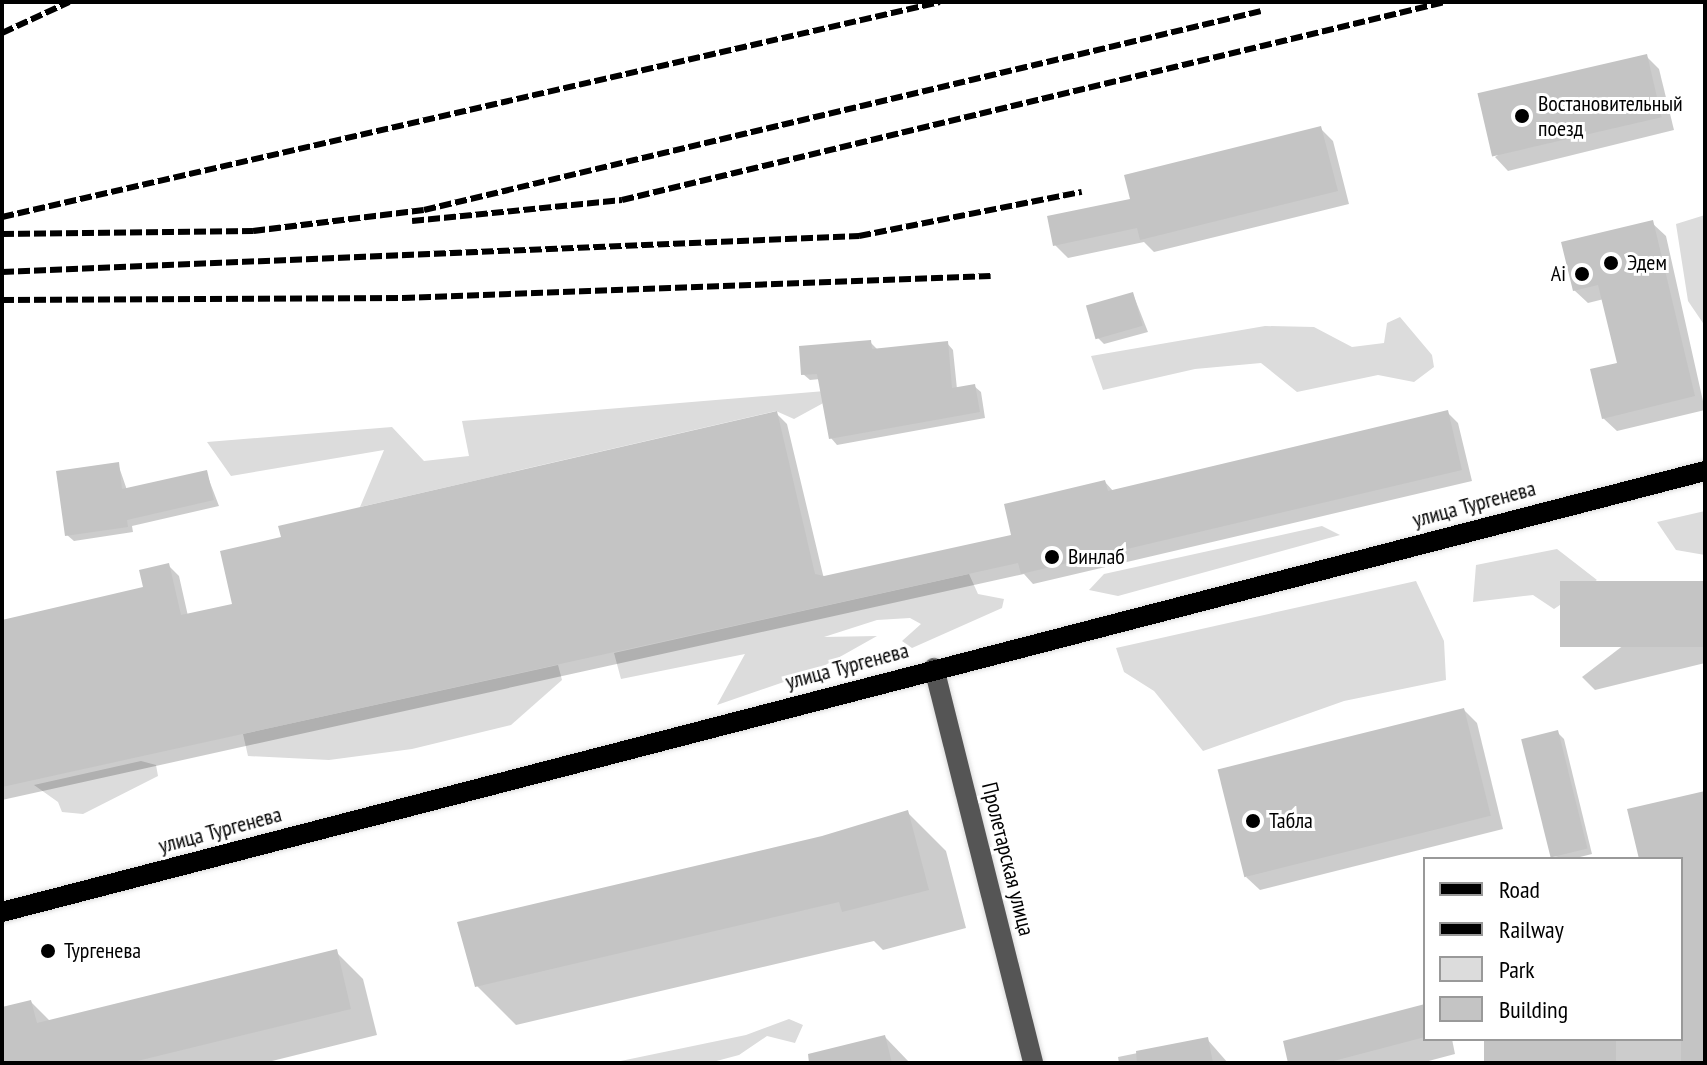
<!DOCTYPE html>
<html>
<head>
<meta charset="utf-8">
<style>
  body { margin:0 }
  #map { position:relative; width:1707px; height:1065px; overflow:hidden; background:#fff; font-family:"PT Sans Narrow",sans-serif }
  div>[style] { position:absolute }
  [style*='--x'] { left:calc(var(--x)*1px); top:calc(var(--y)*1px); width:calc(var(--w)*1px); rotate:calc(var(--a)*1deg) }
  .green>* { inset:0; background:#dcdcdc }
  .shadow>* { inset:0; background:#0003 }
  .building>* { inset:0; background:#c4c4c4; transform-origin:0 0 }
  .roads { filter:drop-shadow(0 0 2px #dbdbdb) drop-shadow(0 0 2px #dbdbdb) }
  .minor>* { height:20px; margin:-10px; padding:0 10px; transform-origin:10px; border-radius:10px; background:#555 }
  .major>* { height:20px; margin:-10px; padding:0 10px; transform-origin:10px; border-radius:10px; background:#000 }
  .rail>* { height:6px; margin-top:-3px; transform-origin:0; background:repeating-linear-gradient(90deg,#000 0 12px,transparent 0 16px) }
  .dots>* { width:22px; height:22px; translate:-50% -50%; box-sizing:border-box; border:4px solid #fff; border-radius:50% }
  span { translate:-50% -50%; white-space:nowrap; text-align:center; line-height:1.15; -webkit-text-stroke:6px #fff; paint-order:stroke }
  .poi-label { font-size:22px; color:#000 }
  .left { translate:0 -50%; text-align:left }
  .right { translate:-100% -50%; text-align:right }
  .street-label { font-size:22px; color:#000 }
  .frame { position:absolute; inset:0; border:4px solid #000; pointer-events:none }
  .legend { position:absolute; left:1423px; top:857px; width:260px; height:184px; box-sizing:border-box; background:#fff; border:2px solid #999; margin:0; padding:10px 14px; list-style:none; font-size:24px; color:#000 }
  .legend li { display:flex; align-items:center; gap:16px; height:40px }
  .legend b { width:40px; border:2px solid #999 }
</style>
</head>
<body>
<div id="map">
  <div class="green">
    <div style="clip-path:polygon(1705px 215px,1705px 326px,1688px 301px,1676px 224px)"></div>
    <div style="clip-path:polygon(1400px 317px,1432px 355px,1434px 367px,1414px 382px,1378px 375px,1297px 392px,1261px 363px,1195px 369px,1103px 390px,1091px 356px,1265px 326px,1314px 327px,1352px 347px,1384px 343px,1387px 323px)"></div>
    <div style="clip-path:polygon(849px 389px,794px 419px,776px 411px,360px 507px,384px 450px,231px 476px,207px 442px,392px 427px,424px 461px,469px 456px,462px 421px)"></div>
    <div style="clip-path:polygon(1705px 511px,1705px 555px,1676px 550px,1657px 522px)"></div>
    <div style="clip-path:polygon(1322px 526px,1340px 535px,1118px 596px,1089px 590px,1104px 574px)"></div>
    <div style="clip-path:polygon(1557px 549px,1597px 580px,1554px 609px,1533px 595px,1473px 602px,1476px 565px)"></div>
    <div style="clip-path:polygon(969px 574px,978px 594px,1004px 599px,1002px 608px,912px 648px,902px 641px,921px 624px,910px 618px,877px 620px,824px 637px,877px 636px,813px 672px,717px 705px,745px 654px,621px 679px,614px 653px)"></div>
    <div style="clip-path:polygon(1416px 581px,1444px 641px,1446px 680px,1344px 701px,1203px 751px,1154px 691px,1124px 672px,1116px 648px)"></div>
    <div style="clip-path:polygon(558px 665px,562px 680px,511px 725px,412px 749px,329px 760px,248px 756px,243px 734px)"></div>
    <div style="clip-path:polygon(141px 761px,156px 765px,158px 776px,83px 814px,62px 812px,58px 802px,34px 785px)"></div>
    <div style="clip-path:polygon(789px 1019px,803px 1025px,795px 1043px,767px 1036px,739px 1055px,709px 1063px,611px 1063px,746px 1035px)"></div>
  </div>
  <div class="shadow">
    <div style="clip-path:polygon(1646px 56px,1659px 69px,1674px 130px,1508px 171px,1495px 157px)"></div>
    <div style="clip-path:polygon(1320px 128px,1333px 141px,1349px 204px,1154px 252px,1144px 242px,1068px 258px,1055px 245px,1132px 200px)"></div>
    <div style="clip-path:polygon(1652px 223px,1666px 236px,1705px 410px,1617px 431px,1603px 418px,1619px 364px,1604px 299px,1588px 303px,1574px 290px)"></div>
    <div style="clip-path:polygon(1133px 294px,1148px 332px,1104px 344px,1098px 338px)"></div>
    <div style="clip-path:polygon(870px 342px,877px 349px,947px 343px,953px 350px,957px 389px,974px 386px,981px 392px,985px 418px,837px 445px,831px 438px,820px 379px,810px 380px,803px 374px)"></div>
    <div style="clip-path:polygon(1447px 412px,1458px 423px,1472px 481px,1033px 584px,1024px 574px,2px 800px,2px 622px,146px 589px,168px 565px,179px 576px,188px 616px,235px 606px,776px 413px,787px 424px,824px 579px,1014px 536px,1105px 482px,1114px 492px)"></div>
    <div style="clip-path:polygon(118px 464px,127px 490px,206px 472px,219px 506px,132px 526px,133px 532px,74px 541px,67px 535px)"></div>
    <div style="clip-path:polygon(1705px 583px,1705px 663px,1595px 690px,1582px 677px)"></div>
    <div style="clip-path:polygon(1464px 710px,1477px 723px,1503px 829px,1260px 890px,1246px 877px)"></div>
    <div style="clip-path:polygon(1558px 733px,1564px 739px,1592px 854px,1572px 859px,1551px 856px)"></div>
    <div style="clip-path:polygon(1705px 793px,1705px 1063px,1493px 1063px,1486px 1039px,1681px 1039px,1681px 859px,1641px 859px)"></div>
    <div style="clip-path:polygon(907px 812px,946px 851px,966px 928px,883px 950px,874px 941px,516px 1025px,477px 986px,823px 838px)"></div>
    <div style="clip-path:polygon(336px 952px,363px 979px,377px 1035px,264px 1063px,2px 1063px,2px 1009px,31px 1002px,50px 1021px)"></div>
    <div style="clip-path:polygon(1425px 1006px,1425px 1039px,1452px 1039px,1455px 1054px,1421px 1063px,1291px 1063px)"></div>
    <div style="clip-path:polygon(885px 1037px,910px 1063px,842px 1063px)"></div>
    <div style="clip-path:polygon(1207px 1039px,1228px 1063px,1119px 1063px,1118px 1057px)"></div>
  </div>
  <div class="building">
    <div style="left:1647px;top:54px;width:65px;height:174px;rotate:77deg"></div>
    <div style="clip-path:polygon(1321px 126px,1338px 191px,1140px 240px,1137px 228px,1053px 246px,1047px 216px,1130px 199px,1124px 175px)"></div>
    <div style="clip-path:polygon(1653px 220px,1695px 396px,1602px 419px,1590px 369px,1617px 363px,1598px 285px,1573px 291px,1561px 242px)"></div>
    <div style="left:1133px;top:292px;width:35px;height:49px;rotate:74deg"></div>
    <div style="clip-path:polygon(871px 340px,872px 349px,948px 341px,952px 388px,975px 384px,980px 412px,829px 439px,817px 374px,801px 375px,799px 346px)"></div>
    <div style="clip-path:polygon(1448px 410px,1462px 470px,1021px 574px,1018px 563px,2px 787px,2px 620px,143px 587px,139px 570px,169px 563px,181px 615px,232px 604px,220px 551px,281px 537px,278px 526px,777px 411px,815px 574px,824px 576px,1011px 535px,1004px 504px,1105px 480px,1108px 491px)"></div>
    <div style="clip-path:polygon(119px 462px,122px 489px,207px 470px,214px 500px,127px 520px,128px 527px,65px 536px,56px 471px)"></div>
    <div style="left:1705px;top:581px;width:66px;height:145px;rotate:90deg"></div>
    <div style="left:1464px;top:708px;width:111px;height:254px;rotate:76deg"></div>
    <div style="left:1558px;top:730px;width:122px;height:38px;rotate:76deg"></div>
    <div style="clip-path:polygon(1705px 791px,1705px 1063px,1681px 1063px,1681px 859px,1639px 859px,1627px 809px)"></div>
    <div style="clip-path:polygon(908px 810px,929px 890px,842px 912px,839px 902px,475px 987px,457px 922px,822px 836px)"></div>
    <div style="clip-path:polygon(337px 949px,351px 1009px,129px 1063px,2px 1063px,2px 1007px,31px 1000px,37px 1023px)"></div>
    <div style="clip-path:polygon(1425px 1004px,1425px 1037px,1326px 1063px,1288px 1063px,1283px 1041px)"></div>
    <div style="clip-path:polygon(885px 1035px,892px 1063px,809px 1063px,808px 1054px)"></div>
    <div style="clip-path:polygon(1208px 1037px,1213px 1063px,1137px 1063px,1136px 1051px)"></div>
    <div style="left:1484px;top:1039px;width:132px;height:25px"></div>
  </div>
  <div class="roads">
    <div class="minor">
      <div style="--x:934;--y:668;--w:407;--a:75.9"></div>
    </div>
    <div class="major">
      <div style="--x:2;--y:912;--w:1759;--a:-14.52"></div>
    </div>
  </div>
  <div class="rail">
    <div style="--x:2;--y:33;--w:74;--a:-24.8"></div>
    <div style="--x:2;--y:217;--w:962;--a:-12.91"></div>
    <div style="--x:412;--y:221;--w:211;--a:-5.7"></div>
    <div style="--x:622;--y:200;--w:846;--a:-13.53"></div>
    <div style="--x:2;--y:234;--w:251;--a:-0.7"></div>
    <div style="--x:253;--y:231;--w:172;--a:-7"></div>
    <div style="--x:424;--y:210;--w:860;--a:-13.37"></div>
    <div style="--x:2;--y:272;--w:858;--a:-2.41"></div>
    <div style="--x:859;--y:236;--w:227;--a:-11.2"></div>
    <div style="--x:2;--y:300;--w:401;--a:-0.3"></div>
    <div style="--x:403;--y:298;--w:588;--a:-2.14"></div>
  </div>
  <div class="dots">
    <div style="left:1522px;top:116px;background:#000"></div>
    <div style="left:1611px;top:263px;background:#000"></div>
    <div style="left:1582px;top:274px;background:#000"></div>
    <div style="left:1052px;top:557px;background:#000"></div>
    <div style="left:1253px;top:821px;background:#000"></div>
    <div style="left:48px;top:951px;background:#000"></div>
  </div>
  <div class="poi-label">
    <span class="left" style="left:1538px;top:116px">Востановительный<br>поезд</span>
    <span class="left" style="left:1627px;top:263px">Эдем</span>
    <span class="right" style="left:1566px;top:274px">Ai</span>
    <span class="left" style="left:1068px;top:557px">Винлаб</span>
    <span class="left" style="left:1269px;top:821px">Табла</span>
    <span class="left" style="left:64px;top:951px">Тургенева</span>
  </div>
  <div class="street-label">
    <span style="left:1474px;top:504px;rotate:-15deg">улица Тургенева</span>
    <span style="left:847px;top:666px;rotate:-15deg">улица Тургенева</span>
    <span style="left:220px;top:830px;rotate:-15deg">улица Тургенева</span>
    <span style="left:1008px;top:859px;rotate:76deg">Пролетарская улица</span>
  </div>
  <div class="frame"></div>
  <ul class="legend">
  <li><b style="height:10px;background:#000"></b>Road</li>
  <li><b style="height:10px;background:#000"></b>Railway</li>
  <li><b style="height:22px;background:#dcdcdc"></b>Park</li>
  <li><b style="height:22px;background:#c4c4c4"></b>Building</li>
  </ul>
</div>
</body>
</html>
